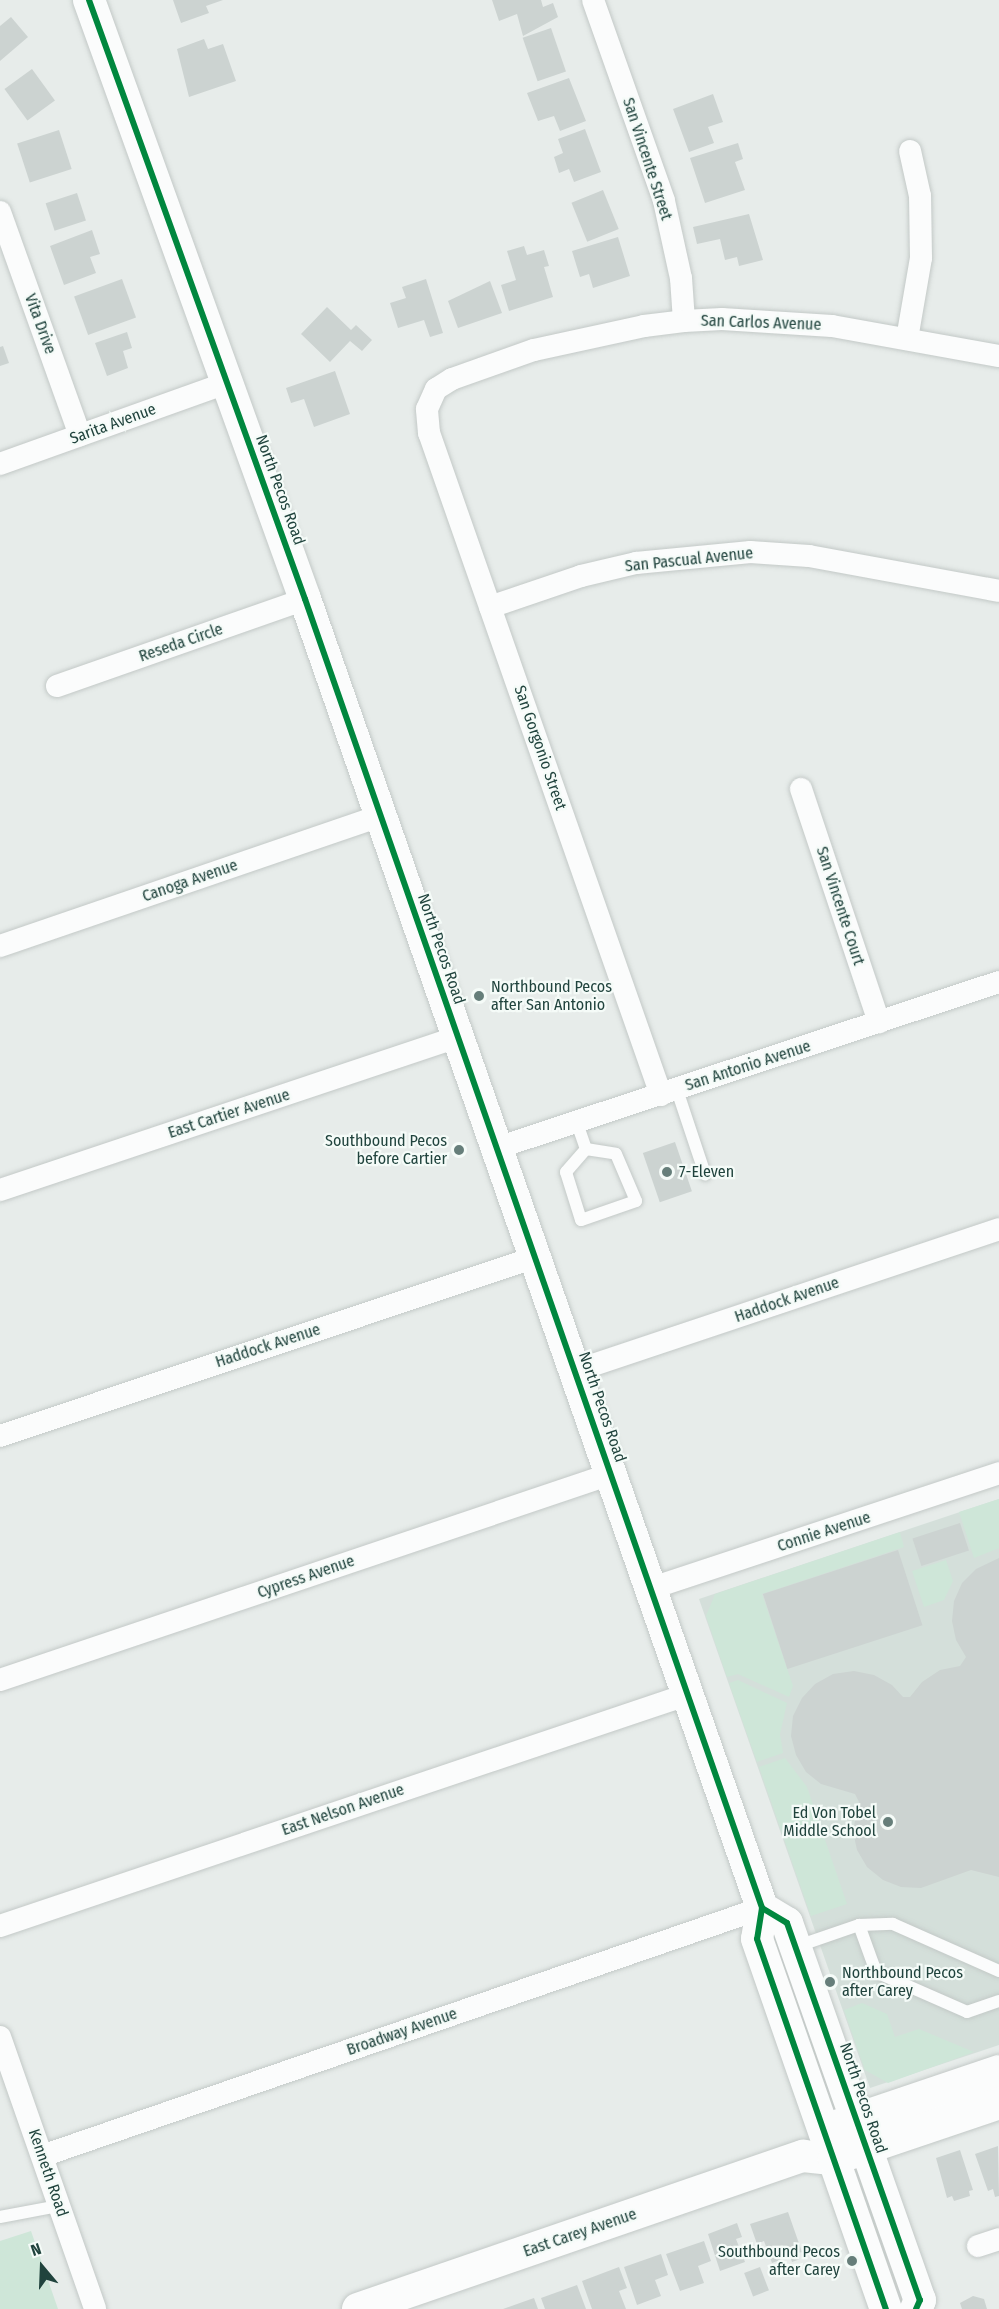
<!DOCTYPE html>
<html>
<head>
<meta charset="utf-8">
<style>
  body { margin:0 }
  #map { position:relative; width:999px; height:2309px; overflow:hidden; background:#e7ecea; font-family:"Fira Sans Condensed",sans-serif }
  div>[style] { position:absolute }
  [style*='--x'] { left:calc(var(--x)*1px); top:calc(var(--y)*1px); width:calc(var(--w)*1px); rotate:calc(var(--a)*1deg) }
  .built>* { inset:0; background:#d4dfda }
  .green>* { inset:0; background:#cee6d8 }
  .building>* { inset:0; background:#ccd3d1; transform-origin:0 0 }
  .roads { filter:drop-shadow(0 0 2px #c3c9c7) drop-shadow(0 0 2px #c3c9c7) }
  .service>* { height:12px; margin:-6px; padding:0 6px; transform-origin:6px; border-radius:6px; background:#fbfcfc }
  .minor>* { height:22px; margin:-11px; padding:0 11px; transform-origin:11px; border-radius:11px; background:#fbfcfc }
  .secondary>* { height:32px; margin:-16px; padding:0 16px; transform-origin:16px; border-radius:16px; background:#fbfcfc }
  .cycleway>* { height:6px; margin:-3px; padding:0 3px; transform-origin:3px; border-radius:3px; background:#00873e }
  .dots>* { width:16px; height:16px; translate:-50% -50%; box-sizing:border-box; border:3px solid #f5fbf8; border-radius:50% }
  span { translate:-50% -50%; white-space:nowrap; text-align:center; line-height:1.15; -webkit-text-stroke:4.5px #f5fbf8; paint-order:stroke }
  .street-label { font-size:16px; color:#20433d }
  .poi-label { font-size:16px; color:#20433d }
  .left { translate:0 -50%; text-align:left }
  .right { translate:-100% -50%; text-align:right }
  .north { position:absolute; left:12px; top:2237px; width:60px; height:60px; -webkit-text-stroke:4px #f5fbf8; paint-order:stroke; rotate:341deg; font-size:16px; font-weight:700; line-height:24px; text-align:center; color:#20433d }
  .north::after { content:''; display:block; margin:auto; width:21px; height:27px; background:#20433d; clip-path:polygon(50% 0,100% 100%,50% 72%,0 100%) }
</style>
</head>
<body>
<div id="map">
  <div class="built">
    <div style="clip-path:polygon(999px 1499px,999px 2045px,870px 2088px,699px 1599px)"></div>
  </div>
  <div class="green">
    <div style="clip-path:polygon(999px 1499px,999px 1548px,974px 1558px,959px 1512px)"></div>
    <div style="clip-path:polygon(900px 1532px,904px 1547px,762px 1594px,793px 1686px,789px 1697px,738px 1674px,727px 1677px,706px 1616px,715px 1594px)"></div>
    <div style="clip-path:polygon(946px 1560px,953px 1581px,944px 1600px,924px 1607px,912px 1571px)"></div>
    <div style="clip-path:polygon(738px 1680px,787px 1703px,780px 1734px,783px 1753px,757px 1762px,729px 1683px)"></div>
    <div style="clip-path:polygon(785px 1758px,807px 1787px,847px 1904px,811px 1916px,759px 1767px)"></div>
    <div style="clip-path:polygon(862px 2003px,887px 2014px,895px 2037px,919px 2029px,974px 2052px,888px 2083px,865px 2070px,844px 2010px)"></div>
    <div style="clip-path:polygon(31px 2231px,58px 2309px,0 2309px,0 2241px)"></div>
  </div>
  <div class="building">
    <div style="clip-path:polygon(173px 0,223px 0,206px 6px,209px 13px,181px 23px)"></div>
    <div style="clip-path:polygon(492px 0,541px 0,543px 7px,553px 3px,558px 17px,523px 36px,517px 14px,499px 21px)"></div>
    <div style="clip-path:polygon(11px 17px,28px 37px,0 61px,0 26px)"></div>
    <div style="left:551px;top:28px;width:46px;height:30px;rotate:71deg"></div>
    <div style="clip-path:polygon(204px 39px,208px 49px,223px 44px,236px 81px,189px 97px,177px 49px)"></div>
    <div style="left:32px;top:69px;width:39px;height:34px;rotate:54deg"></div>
    <div style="clip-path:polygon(569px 78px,586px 121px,560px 131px,554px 116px,538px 121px,527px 93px)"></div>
    <div style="clip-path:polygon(713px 94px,723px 122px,708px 127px,714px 143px,689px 152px,673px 109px)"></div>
    <div style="clip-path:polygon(585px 129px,601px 172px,574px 182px,569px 169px,559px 173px,554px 157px,563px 153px,558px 139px)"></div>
    <div style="left:59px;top:130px;width:41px;height:44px;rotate:72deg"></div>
    <div style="clip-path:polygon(738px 143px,743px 159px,735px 162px,745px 190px,705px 203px,690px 158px)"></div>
    <div style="left:603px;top:190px;width:42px;height:34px;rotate:68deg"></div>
    <div style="left:77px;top:193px;width:29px;height:33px;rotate:72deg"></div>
    <div style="clip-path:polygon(749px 214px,763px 260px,739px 266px,737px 257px,725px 260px,720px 239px,697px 244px,693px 227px)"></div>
    <div style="clip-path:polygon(92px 230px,100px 254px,90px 257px,96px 273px,64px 285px,50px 246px)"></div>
    <div style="clip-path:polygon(618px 237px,630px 276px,593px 288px,589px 274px,580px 277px,572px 251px)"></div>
    <div style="clip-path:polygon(524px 246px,527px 255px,544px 250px,549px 266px,544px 267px,553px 297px,509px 311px,501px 285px,516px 280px,507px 251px)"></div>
    <div style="left:122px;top:279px;width:41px;height:51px;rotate:70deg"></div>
    <div style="clip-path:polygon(426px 279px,443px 333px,430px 337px,424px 320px,398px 328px,390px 303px,406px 298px,402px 287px)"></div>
    <div style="clip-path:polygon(490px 281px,502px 313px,458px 328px,448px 301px)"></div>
    <div style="clip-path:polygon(327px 307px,351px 330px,356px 325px,372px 340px,362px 351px,350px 341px,330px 362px,301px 334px)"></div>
    <div style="clip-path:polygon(127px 332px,132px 348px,123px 351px,128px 368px,107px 376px,95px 343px)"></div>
    <div style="clip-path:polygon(3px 346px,9px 363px,0 366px,0 347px)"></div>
    <div style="clip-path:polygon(335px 371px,350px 414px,314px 427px,304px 399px,291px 403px,286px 388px)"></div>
    <div style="left:675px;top:1142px;width:52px;height:34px;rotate:71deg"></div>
    <div style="left:960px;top:1523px;width:29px;height:50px;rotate:72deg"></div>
    <div style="left:898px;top:1550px;width:79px;height:142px;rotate:72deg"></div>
    <div style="clip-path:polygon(999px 1558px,999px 1877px,971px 1870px,921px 1888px,901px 1887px,883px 1880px,867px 1867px,857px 1850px,853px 1831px,859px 1802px,855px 1794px,821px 1784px,806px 1772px,796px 1755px,791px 1736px,793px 1716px,802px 1698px,815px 1684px,833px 1674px,854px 1671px,874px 1675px,892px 1685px,903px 1697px,910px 1697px,922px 1682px,940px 1670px,960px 1666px,966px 1657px,956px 1640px,952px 1621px,954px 1601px,962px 1583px,976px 1569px)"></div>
    <div style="clip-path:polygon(998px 2146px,999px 2196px,995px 2197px,993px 2189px,988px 2191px,975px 2154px)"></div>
    <div style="clip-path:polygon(960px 2150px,973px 2190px,969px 2191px,970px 2196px,954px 2201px,952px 2196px,947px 2198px,936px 2158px)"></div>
    <div style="clip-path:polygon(788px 2212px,802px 2252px,798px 2253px,800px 2259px,792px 2262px,790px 2256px,772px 2263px,764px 2241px,757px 2244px,750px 2224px)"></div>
    <div style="clip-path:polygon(737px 2223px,742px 2237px,736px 2239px,745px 2262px,720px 2271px,708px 2234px)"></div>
    <div style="clip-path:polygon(704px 2241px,711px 2261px,698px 2266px,704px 2283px,680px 2291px,666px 2254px)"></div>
    <div style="clip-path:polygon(661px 2254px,668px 2275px,655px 2280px,661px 2296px,637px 2305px,624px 2267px)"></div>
    <div style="clip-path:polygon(619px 2267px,627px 2288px,619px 2291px,626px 2309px,592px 2309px,582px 2281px)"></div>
    <div style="left:760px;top:2267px;width:25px;height:17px;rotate:69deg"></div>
    <div style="clip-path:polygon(577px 2285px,586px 2309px,545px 2309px,541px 2298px)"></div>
    <div style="clip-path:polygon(973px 2296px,984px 2299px,987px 2309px,962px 2309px,960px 2303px)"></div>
    <div style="clip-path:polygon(534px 2298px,538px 2309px,503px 2309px)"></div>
  </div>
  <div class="roads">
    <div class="service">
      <div style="--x:677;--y:1090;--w:89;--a:71.6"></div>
      <div style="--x:577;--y:1123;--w:28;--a:71"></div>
      <div style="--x:586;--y:1149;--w:30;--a:9"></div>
      <div style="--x:616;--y:1154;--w:51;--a:66.9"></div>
      <div style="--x:636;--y:1201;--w:58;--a:160.9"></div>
      <div style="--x:581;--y:1220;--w:50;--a:-107.4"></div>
      <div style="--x:566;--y:1172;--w:30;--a:-49"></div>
      <div style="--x:859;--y:1925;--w:50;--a:70.1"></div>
      <div style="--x:876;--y:1972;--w:99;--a:23.7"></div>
      <div style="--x:967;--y:2012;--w:34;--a:-19"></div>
      <div style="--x:795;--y:1947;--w:68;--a:-19"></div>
      <div style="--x:859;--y:1925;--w:34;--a:-2"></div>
      <div style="--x:893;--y:1924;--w:116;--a:23.9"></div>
      <div style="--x:0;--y:2217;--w:60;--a:-10.6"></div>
    </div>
    <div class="minor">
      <div style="--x:593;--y:0;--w:213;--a:70.5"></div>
      <div style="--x:664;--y:201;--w:79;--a:77.6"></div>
      <div style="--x:681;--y:278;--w:43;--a:86"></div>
      <div style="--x:0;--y:212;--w:237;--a:70.3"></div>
      <div style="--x:907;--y:339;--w:82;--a:-80.2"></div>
      <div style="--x:921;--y:258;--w:62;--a:-90.9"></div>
      <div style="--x:920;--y:196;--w:46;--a:-102.5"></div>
      <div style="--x:0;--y:464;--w:240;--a:-19.7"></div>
      <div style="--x:490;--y:607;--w:96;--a:-18.8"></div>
      <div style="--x:581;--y:576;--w:57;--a:-13.3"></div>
      <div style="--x:636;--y:563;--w:115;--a:-5.5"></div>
      <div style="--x:750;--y:552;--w:59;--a:3.9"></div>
      <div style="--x:809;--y:556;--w:193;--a:10.4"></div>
      <div style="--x:57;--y:686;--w:263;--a:-19.3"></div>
      <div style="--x:801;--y:789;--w:246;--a:71.5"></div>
      <div style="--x:0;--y:946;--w:402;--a:-18.9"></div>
      <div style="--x:661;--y:1095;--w:701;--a:-109.31"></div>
      <div style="--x:429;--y:433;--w:24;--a:-95"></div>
      <div style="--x:427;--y:409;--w:22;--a:-66"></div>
      <div style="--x:436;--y:389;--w:19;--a:-32"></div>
      <div style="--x:452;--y:379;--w:87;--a:-19.5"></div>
      <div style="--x:534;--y:350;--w:113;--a:-12.3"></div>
      <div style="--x:644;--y:326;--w:40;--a:-7.1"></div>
      <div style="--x:684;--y:321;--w:38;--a:-3"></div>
      <div style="--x:722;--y:319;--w:110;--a:3.6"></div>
      <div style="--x:832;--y:326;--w:170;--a:10.2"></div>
      <div style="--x:497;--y:1148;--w:529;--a:-18.3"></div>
      <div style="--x:0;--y:1190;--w:482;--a:-18.5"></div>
      <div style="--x:575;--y:1371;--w:447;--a:-18.5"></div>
      <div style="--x:0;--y:1436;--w:565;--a:-18.47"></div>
      <div style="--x:649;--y:1589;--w:369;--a:-18.3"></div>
      <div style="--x:0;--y:1680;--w:645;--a:-18.63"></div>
      <div style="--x:0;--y:1926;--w:724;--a:-18.61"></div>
      <div style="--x:0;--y:2037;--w:288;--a:70.7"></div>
      <div style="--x:42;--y:2156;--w:762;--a:-19.01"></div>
      <div style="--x:978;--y:2246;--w:22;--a:-18"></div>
    </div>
    <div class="secondary">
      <div style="--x:89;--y:0;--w:637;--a:70.17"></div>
      <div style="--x:305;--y:599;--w:1386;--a:70.75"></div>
      <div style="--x:762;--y:1908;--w:31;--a:99"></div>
      <div style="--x:757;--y:1939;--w:392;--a:70.8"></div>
      <div style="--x:762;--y:1908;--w:29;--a:31"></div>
      <div style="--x:787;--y:1923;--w:400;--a:70.6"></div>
      <div style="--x:920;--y:2300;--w:10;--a:114"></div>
      <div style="--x:836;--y:2126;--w:172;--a:-18.6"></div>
      <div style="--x:358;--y:2309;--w:471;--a:-19"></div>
      <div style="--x:803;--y:2156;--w:31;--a:6"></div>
      <div style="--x:834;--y:2159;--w:174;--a:-18.7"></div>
    </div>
  </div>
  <div class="cycleway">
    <div style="--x:89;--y:0;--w:637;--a:70.17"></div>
    <div style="--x:305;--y:599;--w:1386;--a:70.75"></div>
    <div style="--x:762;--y:1908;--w:31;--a:99"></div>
    <div style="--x:757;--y:1939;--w:392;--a:70.8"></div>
    <div style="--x:762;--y:1908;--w:29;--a:31"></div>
    <div style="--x:787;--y:1923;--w:400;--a:70.6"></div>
    <div style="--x:920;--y:2300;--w:10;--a:114"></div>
  </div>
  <div class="dots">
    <div style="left:479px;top:996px;background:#667e7a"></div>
    <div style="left:459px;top:1150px;background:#667e7a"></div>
    <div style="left:667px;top:1172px;background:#667e7a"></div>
    <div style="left:888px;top:1822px;background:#667e7a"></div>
    <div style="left:830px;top:1982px;background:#667e7a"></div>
    <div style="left:852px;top:2261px;background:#667e7a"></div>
  </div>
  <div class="street-label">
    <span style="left:647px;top:159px;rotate:72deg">San Vincente Street</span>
    <span style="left:761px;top:323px;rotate:2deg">San Carlos Avenue</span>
    <span style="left:40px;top:324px;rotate:70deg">Vita Drive</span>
    <span style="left:113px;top:424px;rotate:-20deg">Sarita Avenue</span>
    <span style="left:280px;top:490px;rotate:70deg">North Pecos Road</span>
    <span style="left:689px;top:560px;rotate:-6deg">San Pascual Avenue</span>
    <span style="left:181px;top:643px;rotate:-19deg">Reseda Circle</span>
    <span style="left:540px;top:748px;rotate:71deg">San Gorgonio Street</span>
    <span style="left:190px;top:881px;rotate:-19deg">Canoga Avenue</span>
    <span style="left:840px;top:906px;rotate:72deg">San Vincente Court</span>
    <span style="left:441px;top:949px;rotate:71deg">North Pecos Road</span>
    <span style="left:748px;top:1066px;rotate:-18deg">San Antonio Avenue</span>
    <span style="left:229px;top:1114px;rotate:-18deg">East Cartier Avenue</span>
    <span style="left:787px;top:1300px;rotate:-19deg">Haddock Avenue</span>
    <span style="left:268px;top:1346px;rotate:-18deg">Haddock Avenue</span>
    <span style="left:602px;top:1407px;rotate:71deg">North Pecos Road</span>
    <span style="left:824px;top:1532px;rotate:-18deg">Connie Avenue</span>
    <span style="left:306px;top:1577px;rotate:-19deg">Cypress Avenue</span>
    <span style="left:343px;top:1810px;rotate:-19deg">East Nelson Avenue</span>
    <span style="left:402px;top:2032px;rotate:-19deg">Broadway Avenue</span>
    <span style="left:863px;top:2098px;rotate:71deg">North Pecos Road</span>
    <span style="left:48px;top:2173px;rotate:71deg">Kenneth Road</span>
    <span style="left:580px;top:2233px;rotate:-19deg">East Carey Avenue</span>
  </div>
  <div class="poi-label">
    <span class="left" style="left:491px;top:996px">Northbound Pecos<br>after San Antonio</span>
    <span class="right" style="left:447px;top:1150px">Southbound Pecos<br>before Cartier</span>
    <span class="left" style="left:679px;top:1172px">7-Eleven</span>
    <span class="right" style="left:876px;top:1822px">Ed Von Tobel<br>Middle School</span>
    <span class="left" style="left:842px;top:1982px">Northbound Pecos<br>after Carey</span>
    <span class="right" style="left:840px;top:2261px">Southbound Pecos<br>after Carey</span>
  </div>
  <div class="north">N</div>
</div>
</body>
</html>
